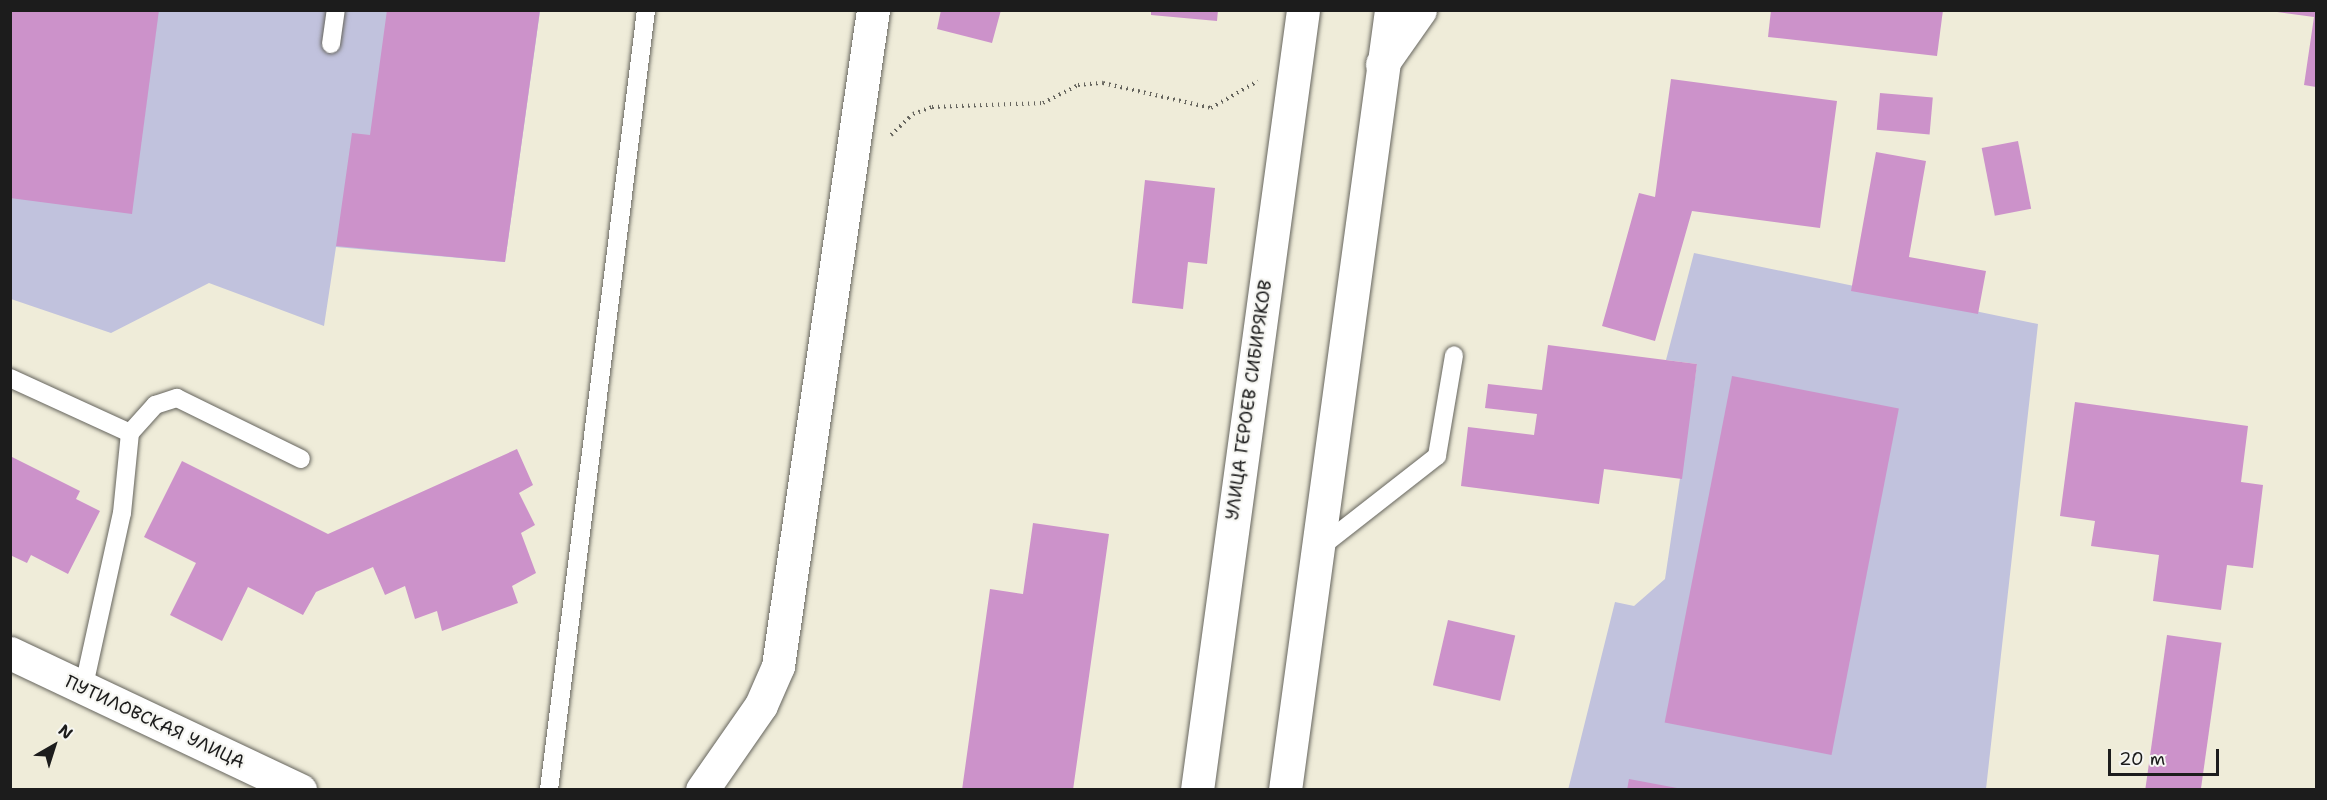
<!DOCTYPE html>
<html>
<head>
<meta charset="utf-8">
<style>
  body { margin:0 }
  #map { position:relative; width:2327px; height:800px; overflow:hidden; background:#efecd9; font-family:"Shantell Sans",sans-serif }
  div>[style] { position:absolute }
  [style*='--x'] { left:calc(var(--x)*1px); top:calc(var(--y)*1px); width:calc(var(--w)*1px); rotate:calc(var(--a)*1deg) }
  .industrial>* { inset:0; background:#c1c2dd }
  .building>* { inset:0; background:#cc92ca; transform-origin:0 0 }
  .path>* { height:4px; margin-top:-2px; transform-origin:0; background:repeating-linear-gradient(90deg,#66655e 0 1.5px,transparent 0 6px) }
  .roads { filter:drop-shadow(0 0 2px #66655e) drop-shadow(0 0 2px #66655e) }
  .lane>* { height:18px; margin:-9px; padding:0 9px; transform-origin:9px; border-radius:9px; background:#fff }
  .secondary>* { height:33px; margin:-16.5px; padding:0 16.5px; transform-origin:16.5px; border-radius:16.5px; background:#fff }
  .highway>* { height:33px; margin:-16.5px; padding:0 16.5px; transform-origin:16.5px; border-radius:16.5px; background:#fff }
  span { translate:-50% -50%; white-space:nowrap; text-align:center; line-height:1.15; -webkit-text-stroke:4.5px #f6f6f2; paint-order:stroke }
  .street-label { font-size:18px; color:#1c1c1c }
  .frame { position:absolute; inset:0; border:12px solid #1c1c1c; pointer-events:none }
  .north { position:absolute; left:24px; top:716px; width:60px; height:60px; -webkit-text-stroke:4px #f6f6f2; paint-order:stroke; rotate:39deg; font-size:16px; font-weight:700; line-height:24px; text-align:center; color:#1c1c1c }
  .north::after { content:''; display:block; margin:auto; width:21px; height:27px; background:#1c1c1c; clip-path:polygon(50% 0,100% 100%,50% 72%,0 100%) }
  .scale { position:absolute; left:2108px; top:749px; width:111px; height:27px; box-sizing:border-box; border:3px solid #1c1c1c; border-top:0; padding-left:8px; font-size:18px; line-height:21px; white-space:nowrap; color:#1c1c1c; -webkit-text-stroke:4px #f6f6f2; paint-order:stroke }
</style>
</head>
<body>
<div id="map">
  <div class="industrial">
    <div style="clip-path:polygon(11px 11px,540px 11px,505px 262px,336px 247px,324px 326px,209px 283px,111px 333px,11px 299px)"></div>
    <div style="clip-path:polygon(1694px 253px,2038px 324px,1986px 789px,1568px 790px,1615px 602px,1634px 606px,1665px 579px,1697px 364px,1666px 360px)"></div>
  </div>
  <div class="building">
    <div style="clip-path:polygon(10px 10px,159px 10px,132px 214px,10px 198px)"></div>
    <div style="clip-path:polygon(387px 10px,540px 10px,505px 262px,336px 246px,352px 133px,370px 135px)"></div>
    <div style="clip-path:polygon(941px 10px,1001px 10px,992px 43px,937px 29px)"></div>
    <div style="clip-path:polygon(1151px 10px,1218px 10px,1217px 21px,1151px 15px)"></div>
    <div style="clip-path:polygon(1771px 10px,1943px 10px,1937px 56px,1768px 37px)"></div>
    <div style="clip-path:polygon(2316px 10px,2316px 87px,2304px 85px,2314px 17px,2277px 12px)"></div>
    <div style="clip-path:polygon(1671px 79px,1837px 101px,1820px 228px,1692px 211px,1655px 341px,1602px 326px,1639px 193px,1655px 197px)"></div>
    <div style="left:1880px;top:93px;width:53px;height:37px;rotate:5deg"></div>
    <div style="left:2018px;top:141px;width:69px;height:37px;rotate:79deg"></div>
    <div style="clip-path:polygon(1876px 152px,1926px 161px,1909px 257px,1986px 271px,1978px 314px,1851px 291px)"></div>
    <div style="clip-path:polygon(1145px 180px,1215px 188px,1207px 264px,1188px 262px,1183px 309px,1132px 303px)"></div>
    <div style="clip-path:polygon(1548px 345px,1697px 364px,1682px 479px,1604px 469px,1599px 504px,1461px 486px,1468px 427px,1534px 435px,1537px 414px,1485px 408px,1488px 384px,1542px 390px)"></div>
    <div style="left:1732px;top:376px;width:170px;height:353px;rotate:11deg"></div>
    <div style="clip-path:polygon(2075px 402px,2248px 426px,2241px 482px,2263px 485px,2253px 568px,2227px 565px,2221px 610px,2153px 601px,2159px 555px,2091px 546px,2095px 521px,2060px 516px)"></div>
    <div style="clip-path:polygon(517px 449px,533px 485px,519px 493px,535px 525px,521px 533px,536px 573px,512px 586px,518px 603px,442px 631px,437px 611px,415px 619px,405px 586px,385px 595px,373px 567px,316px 592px,303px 615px,248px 587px,222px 641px,170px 615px,196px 563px,144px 537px,182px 461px,328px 534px)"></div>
    <div style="clip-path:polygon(10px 456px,80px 491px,76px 499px,100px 511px,68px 574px,31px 555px,27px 563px,10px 555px)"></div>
    <div style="clip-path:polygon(1033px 523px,1109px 534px,1073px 790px,962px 790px,990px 589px,1023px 594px)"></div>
    <div style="left:1448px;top:620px;width:69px;height:67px;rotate:13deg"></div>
    <div style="left:2167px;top:635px;width:55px;height:157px;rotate:8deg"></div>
    <div style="clip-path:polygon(1629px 779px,1677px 788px,1677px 790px,1627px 790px)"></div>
  </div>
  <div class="path">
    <div style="--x:891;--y:135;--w:30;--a:-44"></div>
    <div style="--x:913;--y:114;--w:20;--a:-20"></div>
    <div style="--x:932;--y:107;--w:111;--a:-2.1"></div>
    <div style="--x:1043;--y:103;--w:39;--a:-27"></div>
    <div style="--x:1078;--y:85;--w:25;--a:-5"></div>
    <div style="--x:1103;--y:83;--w:111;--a:13"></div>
    <div style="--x:1211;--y:108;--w:54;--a:-29.9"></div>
  </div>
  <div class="roads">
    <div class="lane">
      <div style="--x:331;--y:44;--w:34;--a:-82"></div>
      <div style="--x:10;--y:378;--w:132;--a:24.6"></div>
      <div style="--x:130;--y:433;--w:38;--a:-48"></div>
      <div style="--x:155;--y:405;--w:23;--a:-18"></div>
      <div style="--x:177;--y:398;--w:138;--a:26.2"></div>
      <div style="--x:1318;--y:549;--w:151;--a:-38"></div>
      <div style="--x:1437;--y:456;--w:102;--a:-80.4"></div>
      <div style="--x:83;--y:690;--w:181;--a:-77.6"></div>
      <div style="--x:122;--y:513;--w:80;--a:-84.3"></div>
      <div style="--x:549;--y:790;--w:786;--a:-82.91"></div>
    </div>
    <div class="secondary">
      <div style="--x:1382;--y:64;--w:66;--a:-54.9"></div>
      <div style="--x:10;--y:653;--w:321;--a:25.3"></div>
      <div style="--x:702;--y:790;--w:103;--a:-55.2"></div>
      <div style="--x:761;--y:705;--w:43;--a:-66.4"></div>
      <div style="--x:778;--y:666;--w:663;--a:-81.76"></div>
    </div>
    <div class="highway">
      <div style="--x:1197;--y:790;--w:787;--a:-82.26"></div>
      <div style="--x:1285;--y:790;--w:787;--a:-82.26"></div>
    </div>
  </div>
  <div class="street-label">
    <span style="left:1249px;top:400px;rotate:-82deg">УЛИЦА ГЕРОЕВ СИБИРЯКОВ</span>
    <span style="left:155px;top:722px;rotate:25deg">ПУТИЛОВСКАЯ УЛИЦА</span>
  </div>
  <div class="frame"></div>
  <div class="north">N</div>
  <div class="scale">20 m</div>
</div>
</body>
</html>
